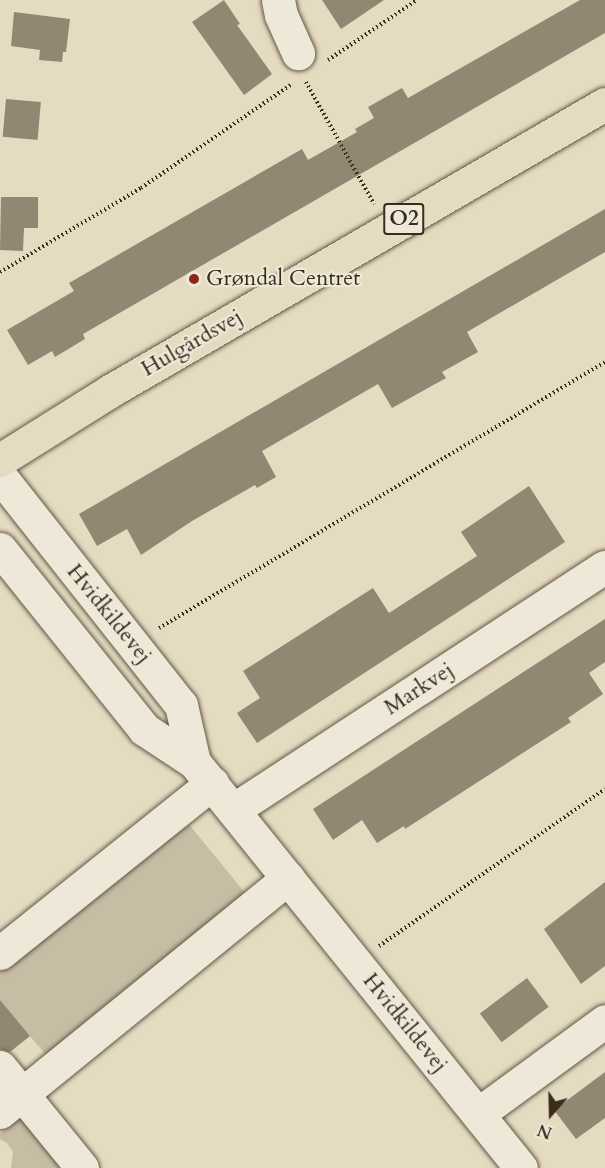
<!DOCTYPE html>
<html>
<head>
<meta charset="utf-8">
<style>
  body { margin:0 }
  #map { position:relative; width:605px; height:1168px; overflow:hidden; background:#e4dbc1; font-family:Cardo,serif }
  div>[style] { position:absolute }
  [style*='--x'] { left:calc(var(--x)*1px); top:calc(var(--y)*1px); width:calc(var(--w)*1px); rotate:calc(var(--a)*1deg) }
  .green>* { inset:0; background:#c7bda5 }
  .building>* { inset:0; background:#928772; transform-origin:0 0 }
  .path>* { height:4px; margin-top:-2px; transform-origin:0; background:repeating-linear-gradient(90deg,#3a2b1d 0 1.5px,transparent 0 4.5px) }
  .roads { filter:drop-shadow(0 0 2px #645746) drop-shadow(0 0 2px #645746) }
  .minor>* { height:33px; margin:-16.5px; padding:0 16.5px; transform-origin:16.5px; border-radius:16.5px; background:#ede8d7 }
  .major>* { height:33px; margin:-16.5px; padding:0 16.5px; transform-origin:16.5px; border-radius:16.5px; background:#e4dbc1 }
  .dots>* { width:16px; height:16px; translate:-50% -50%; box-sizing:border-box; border:3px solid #ede8d7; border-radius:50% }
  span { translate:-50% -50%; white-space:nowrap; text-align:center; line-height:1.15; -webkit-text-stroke:4.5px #ede8d7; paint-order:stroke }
  .shield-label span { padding:2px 4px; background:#ede8d7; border:2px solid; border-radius:4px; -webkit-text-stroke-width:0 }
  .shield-label { font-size:21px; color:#3a2b1d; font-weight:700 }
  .poi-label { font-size:22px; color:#3a2b1d }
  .left { translate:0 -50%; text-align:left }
  .street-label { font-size:22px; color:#3a2b1d }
  .north { position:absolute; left:521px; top:1084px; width:60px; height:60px; -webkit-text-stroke:4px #ede8d7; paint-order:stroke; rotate:200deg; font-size:16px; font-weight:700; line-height:24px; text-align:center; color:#3a2b1d }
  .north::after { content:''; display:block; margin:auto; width:21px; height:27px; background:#3a2b1d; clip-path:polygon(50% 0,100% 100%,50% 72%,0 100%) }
</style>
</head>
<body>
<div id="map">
  <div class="green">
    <div style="clip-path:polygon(187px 822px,246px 894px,47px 1056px,0 1001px,0 972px)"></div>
    <div style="clip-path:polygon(21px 1117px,62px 1168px,11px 1168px,13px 1152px,7px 1143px,0 1139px,0 1134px)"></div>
  </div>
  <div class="building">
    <div style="clip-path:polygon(224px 0,240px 24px,237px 25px,272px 74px,244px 95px,192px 22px)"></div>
    <div style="clip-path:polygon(322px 0,384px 0,341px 29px)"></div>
    <div style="clip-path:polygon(580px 0,605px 0,605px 33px,83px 334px,85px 339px,55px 357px,52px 351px,28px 365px,7px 330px,74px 291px,69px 283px,302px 149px,308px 160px,357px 132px,355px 129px,374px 118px,368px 107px,402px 88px,408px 98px)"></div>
    <div style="clip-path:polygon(14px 12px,70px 19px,66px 52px,63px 52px,62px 62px,39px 60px,40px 50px,11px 46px)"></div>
    <div style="left:6px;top:99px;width:35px;height:38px;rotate:5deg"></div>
    <div style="clip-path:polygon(1px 197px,38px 197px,38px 228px,24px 228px,23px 251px,0 250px)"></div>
    <div style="clip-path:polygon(605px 209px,605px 252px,467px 332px,478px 352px,442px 372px,446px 378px,392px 408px,378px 384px,262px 451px,276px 477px,257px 488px,255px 485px,192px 521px,141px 555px,127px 529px,97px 546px,79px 514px)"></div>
    <div style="clip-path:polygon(529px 486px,565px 542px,257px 743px,237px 713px,260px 698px,243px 671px,373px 588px,389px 613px,477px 556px,461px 532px)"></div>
    <div style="clip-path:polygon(605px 619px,605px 662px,589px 673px,603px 694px,568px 718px,571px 722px,405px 829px,404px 826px,377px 843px,362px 820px,333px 840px,313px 809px)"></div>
    <div style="clip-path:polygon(605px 882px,605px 966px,581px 984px,544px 929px)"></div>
    <div style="left:527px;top:978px;width:36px;height:59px;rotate:53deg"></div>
    <div style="clip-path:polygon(0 1000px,30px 1036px,10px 1052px,0 1049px)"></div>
    <div style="clip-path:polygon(605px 1072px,605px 1118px,576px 1139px,554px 1110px)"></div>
  </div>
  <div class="path">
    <div style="--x:328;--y:60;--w:107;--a:-34"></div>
    <div style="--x:306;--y:82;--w:140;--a:60.9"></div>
    <div style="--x:0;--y:272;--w:164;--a:-30.8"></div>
    <div style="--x:141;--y:188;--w:183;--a:-34.6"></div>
    <div style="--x:159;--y:628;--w:519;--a:-30.81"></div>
    <div style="--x:379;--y:946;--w:275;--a:-34.8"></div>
  </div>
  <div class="roads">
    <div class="minor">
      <div style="--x:278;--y:0;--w:15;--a:79"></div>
      <div style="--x:281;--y:15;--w:42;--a:65.9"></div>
      <div style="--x:0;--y:476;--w:292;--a:51.7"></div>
      <div style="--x:181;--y:705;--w:58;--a:77.2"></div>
      <div style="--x:0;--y:549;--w:231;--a:51.3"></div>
      <div style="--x:144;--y:729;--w:60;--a:33.4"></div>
      <div style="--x:194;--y:762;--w:521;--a:51.15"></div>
      <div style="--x:233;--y:810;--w:444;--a:-33.2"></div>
      <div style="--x:0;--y:953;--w:272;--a:-38.7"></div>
      <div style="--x:0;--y:1067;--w:130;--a:50.9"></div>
      <div style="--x:0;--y:1112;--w:371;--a:-39.1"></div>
      <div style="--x:478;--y:1114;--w:157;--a:-36.2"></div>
    </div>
    <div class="major">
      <div style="--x:0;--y:460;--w:130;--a:-32.1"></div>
      <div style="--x:110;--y:391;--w:572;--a:-30.11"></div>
    </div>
  </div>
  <div class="dots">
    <div style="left:194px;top:279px;background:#8f2418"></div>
  </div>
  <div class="shield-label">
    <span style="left:404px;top:219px">O2</span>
  </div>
  <div class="poi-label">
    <span class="left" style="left:206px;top:279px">Grøndal Centret</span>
  </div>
  <div class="street-label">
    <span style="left:192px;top:343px;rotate:-30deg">Hulgårdsvej</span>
    <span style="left:109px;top:614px;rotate:51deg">Hvidkildevej</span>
    <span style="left:419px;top:689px;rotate:-33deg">Markvej</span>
    <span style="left:405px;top:1023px;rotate:51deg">Hvidkildevej</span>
  </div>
  <div class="north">N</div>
</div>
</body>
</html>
